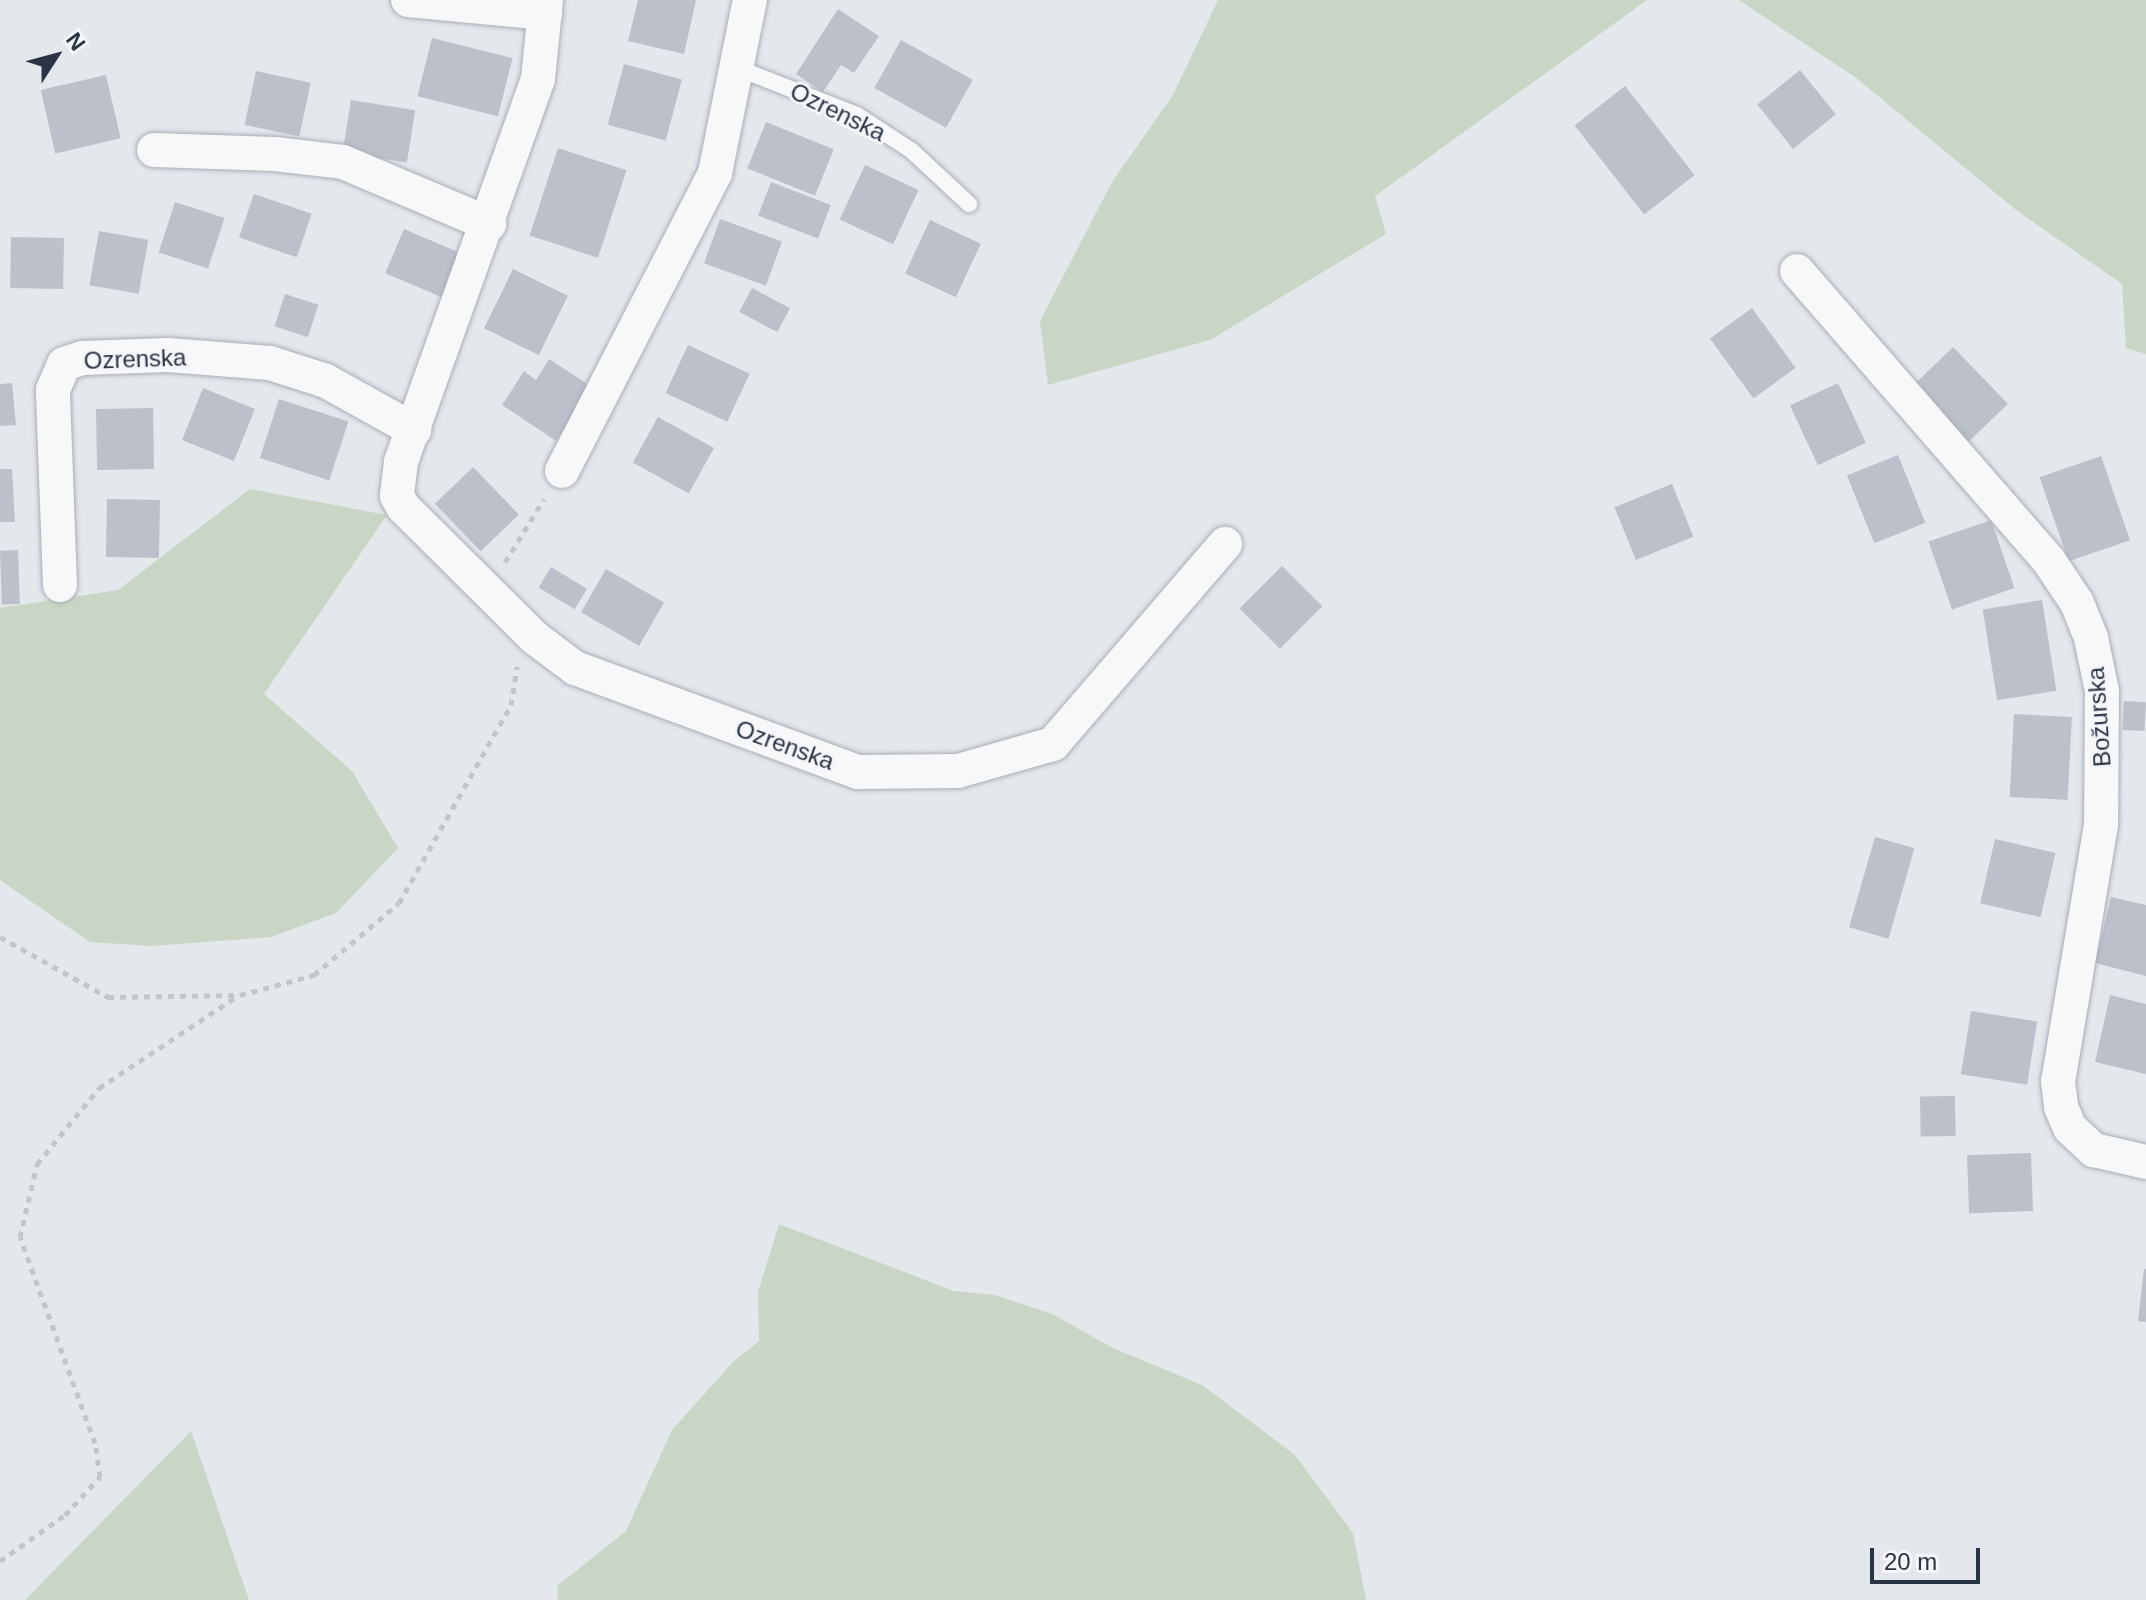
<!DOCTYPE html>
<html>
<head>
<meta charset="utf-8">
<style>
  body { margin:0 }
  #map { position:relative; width:2146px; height:1600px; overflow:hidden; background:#e4e7ec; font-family:Arial,sans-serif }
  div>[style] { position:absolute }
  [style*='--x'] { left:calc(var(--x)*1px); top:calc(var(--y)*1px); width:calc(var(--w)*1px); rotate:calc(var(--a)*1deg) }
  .green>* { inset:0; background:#c9d6c5 }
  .building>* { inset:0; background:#bbc0ca; transform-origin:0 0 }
  .path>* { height:5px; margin-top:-2.5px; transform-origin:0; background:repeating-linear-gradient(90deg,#c2c5cb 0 6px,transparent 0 12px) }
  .roads { filter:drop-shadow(0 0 2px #a9aeb7) drop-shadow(0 0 2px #a9aeb7) }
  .service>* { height:16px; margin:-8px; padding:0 8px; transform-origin:8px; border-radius:8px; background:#f7f8fa }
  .minor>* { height:34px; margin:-17px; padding:0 17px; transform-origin:17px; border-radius:17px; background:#f7f8fa }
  span { translate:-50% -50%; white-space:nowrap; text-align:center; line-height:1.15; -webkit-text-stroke:6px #f4f6f9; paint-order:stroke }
  .street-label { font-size:24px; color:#2b3445 }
  .north { position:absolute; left:16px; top:16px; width:80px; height:80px; -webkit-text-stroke:6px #f4f6f9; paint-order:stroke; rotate:54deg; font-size:22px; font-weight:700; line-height:32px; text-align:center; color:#2b3445 }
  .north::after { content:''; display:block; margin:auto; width:28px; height:36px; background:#2b3445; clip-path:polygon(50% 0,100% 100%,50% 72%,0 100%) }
  .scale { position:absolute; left:1870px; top:1548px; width:110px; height:36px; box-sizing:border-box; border:4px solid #2b3445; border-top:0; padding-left:10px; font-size:24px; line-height:28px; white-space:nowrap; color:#2b3445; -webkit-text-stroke:6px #f4f6f9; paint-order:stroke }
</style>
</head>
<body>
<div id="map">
  <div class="green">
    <div style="clip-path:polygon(1218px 0,1647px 0,1375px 196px,1386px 234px,1210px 340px,1048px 385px,1040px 321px,1112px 182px,1173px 95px)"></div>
    <div style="clip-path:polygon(1739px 0,2146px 0,2146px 354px,2126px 348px,2122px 284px,2016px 210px,1855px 77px)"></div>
    <div style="clip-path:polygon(250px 489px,387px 515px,264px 694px,352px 771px,398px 848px,336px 913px,271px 937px,151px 946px,90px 942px,0 880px,0 608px,118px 590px)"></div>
    <div style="clip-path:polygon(779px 1224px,954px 1291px,995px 1295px,1052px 1314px,1113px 1348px,1202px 1385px,1295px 1455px,1353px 1533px,1366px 1600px,558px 1600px,557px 1586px,626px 1531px,672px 1430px,733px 1362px,759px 1341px,758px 1292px)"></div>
    <div style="clip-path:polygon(191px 1431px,249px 1600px,25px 1600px)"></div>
  </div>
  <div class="building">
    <div style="clip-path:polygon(638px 0,696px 0,684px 54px,628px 41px)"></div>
    <div style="clip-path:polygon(838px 9px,879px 36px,854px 73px,841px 65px,823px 92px,796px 74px)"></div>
    <div style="left:432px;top:38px;width:83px;height:60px;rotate:14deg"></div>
    <div style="left:901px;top:40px;width:82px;height:55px;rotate:29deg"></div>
    <div style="left:624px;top:64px;width:60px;height:63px;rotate:15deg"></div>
    <div style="left:1800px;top:70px;width:57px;height:55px;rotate:51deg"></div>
    <div style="left:256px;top:71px;width:56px;height:55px;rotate:12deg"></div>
    <div style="left:106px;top:75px;width:65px;height:67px;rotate:77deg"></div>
    <div style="left:1625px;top:86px;width:113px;height:64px;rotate:52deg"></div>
    <div style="left:351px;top:100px;width:65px;height:53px;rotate:9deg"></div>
    <div style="left:766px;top:122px;width:73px;height:50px;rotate:22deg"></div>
    <div style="left:558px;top:148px;width:72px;height:92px;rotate:18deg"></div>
    <div style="left:865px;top:165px;width:59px;height:60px;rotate:25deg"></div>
    <div style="left:771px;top:182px;width:64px;height:36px;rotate:21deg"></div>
    <div style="left:254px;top:194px;width:61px;height:46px;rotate:19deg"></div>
    <div style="left:175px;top:202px;width:52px;height:53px;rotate:18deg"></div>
    <div style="left:720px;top:219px;width:66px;height:47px;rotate:20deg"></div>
    <div style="left:930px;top:220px;width:56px;height:59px;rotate:25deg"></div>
    <div style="left:404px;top:229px;width:65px;height:48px;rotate:23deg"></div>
    <div style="left:99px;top:231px;width:50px;height:55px;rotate:10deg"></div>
    <div style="left:11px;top:237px;width:53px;height:51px;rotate:1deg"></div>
    <div style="left:513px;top:269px;width:61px;height:66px;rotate:26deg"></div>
    <div style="left:752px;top:288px;width:43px;height:27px;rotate:28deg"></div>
    <div style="left:285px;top:294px;width:35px;height:34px;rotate:18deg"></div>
    <div style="left:1752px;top:308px;width:74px;height:52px;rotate:54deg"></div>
    <div style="left:688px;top:345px;width:68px;height:53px;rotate:25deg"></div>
    <div style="left:1953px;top:347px;width:79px;height:60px;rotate:46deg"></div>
    <div style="clip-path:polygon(549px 359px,592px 387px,556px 441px,502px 405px,524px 371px,536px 380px)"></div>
    <div style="clip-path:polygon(12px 383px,16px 425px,0 426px,0 384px)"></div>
    <div style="left:1838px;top:383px;width:66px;height:53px;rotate:65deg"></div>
    <div style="left:203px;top:388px;width:56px;height:56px;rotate:22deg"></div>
    <div style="left:279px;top:399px;width:73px;height:62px;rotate:18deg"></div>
    <div style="left:153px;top:408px;width:61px;height:57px;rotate:89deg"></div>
    <div style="left:658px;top:417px;width:64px;height:52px;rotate:29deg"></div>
    <div style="left:1898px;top:455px;width:73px;height:55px;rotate:68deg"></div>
    <div style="left:2101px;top:456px;width:89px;height:65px;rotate:71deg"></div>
    <div style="left:473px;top:467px;width:66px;height:53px;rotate:46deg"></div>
    <div style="clip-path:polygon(0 469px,12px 469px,15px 522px,0 522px)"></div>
    <div style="left:1672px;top:484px;width:57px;height:62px;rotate:68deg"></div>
    <div style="left:107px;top:499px;width:53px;height:58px;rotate:1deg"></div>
    <div style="left:1991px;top:520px;width:72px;height:66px;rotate:71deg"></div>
    <div style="left:18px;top:550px;width:54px;height:18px;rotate:88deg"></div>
    <div style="left:1282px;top:566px;width:57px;height:60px;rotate:45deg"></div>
    <div style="left:551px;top:567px;width:42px;height:24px;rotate:31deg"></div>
    <div style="left:606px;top:569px;width:67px;height:50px;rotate:30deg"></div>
    <div style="left:2042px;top:600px;width:92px;height:60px;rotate:81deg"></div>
    <div style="left:2124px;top:701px;width:22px;height:29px;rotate:3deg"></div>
    <div style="left:2014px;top:714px;width:58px;height:83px;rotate:3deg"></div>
    <div style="left:1875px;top:837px;width:41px;height:94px;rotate:16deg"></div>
    <div style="left:1995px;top:839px;width:62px;height:66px;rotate:13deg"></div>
    <div style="clip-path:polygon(2111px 897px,2146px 905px,2146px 976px,2095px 963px)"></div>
    <div style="clip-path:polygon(2110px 995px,2146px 1004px,2146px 1074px,2095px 1062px)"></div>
    <div style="left:1971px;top:1011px;width:67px;height:64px;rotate:9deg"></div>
    <div style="left:1955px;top:1096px;width:40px;height:35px;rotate:89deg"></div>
    <div style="left:2031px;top:1153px;width:58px;height:64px;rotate:88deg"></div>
    <div style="clip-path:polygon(2144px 1269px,2146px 1269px,2146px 1322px,2138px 1321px)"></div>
  </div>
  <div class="path">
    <div style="--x:505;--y:562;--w:74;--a:-58.2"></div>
    <div style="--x:0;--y:937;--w:124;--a:29.1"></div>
    <div style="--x:108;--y:997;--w:132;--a:-0.9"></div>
    <div style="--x:240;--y:995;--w:77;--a:-15.1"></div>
    <div style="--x:314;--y:975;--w:111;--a:-40.3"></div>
    <div style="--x:399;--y:903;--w:227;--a:-60.5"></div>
    <div style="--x:511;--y:705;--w:39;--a:-81"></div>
    <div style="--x:0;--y:1561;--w:80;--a:-35.3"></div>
    <div style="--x:65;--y:1515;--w:52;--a:-47.4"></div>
    <div style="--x:100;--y:1477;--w:34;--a:-98"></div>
    <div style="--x:95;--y:1443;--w:219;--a:-110"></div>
    <div style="--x:20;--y:1237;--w:75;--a:-76.9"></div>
    <div style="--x:37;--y:1164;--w:98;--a:-50.8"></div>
    <div style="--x:99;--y:1088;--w:168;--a:-33.6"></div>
  </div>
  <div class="roads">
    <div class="service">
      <div style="--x:735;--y:67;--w:131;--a:21.5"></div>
      <div style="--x:857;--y:115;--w:66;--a:33.2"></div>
      <div style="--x:912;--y:151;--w:78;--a:42.9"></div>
    </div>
    <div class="minor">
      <div style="--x:408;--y:0;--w:138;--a:5.4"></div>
      <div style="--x:546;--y:0;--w:79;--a:95.8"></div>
      <div style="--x:538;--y:79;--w:407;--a:109.7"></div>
      <div style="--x:401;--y:462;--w:34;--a:97"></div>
      <div style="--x:397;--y:496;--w:13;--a:61"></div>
      <div style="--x:403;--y:507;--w:186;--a:44.8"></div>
      <div style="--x:535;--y:638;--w:50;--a:36.9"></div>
      <div style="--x:575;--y:668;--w:302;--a:20.2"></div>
      <div style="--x:858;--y:772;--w:100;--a:-0.6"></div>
      <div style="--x:958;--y:771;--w:99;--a:-15.9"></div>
      <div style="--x:1053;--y:744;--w:264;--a:-49.3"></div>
      <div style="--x:154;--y:150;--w:121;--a:1.9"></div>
      <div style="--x:275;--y:154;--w:68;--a:6.7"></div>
      <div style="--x:343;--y:162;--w:159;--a:23"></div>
      <div style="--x:1797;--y:271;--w:384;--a:49"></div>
      <div style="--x:2049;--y:561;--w:50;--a:56.3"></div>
      <div style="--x:2077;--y:603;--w:38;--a:68"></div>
      <div style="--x:2091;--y:638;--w:54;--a:78.3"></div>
      <div style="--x:2102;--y:691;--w:134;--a:90.4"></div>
      <div style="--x:2101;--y:825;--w:260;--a:99.5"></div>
      <div style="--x:2058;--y:1081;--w:26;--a:83"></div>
      <div style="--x:2061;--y:1107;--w:23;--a:67"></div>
      <div style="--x:2070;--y:1128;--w:33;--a:43"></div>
      <div style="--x:2094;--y:1150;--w:53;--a:13"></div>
      <div style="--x:562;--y:471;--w:335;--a:-62.8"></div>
      <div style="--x:715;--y:173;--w:177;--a:-78.6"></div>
      <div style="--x:60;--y:585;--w:195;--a:-92.1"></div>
      <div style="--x:53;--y:390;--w:28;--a:-67"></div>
      <div style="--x:64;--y:364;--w:19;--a:-18"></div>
      <div style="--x:82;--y:358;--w:86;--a:-2"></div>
      <div style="--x:168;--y:355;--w:102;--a:4.5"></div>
      <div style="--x:270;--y:363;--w:59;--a:17.8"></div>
      <div style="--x:326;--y:381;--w:101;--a:29.1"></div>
    </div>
  </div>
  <div class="street-label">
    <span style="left:838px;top:112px;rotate:26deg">Ozrenska</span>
    <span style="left:135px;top:359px;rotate:-2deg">Ozrenska</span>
    <span style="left:2099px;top:717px;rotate:-94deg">Božurska</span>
    <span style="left:785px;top:745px;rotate:20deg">Ozrenska</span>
  </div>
  <div class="north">N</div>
  <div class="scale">20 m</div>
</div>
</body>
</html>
